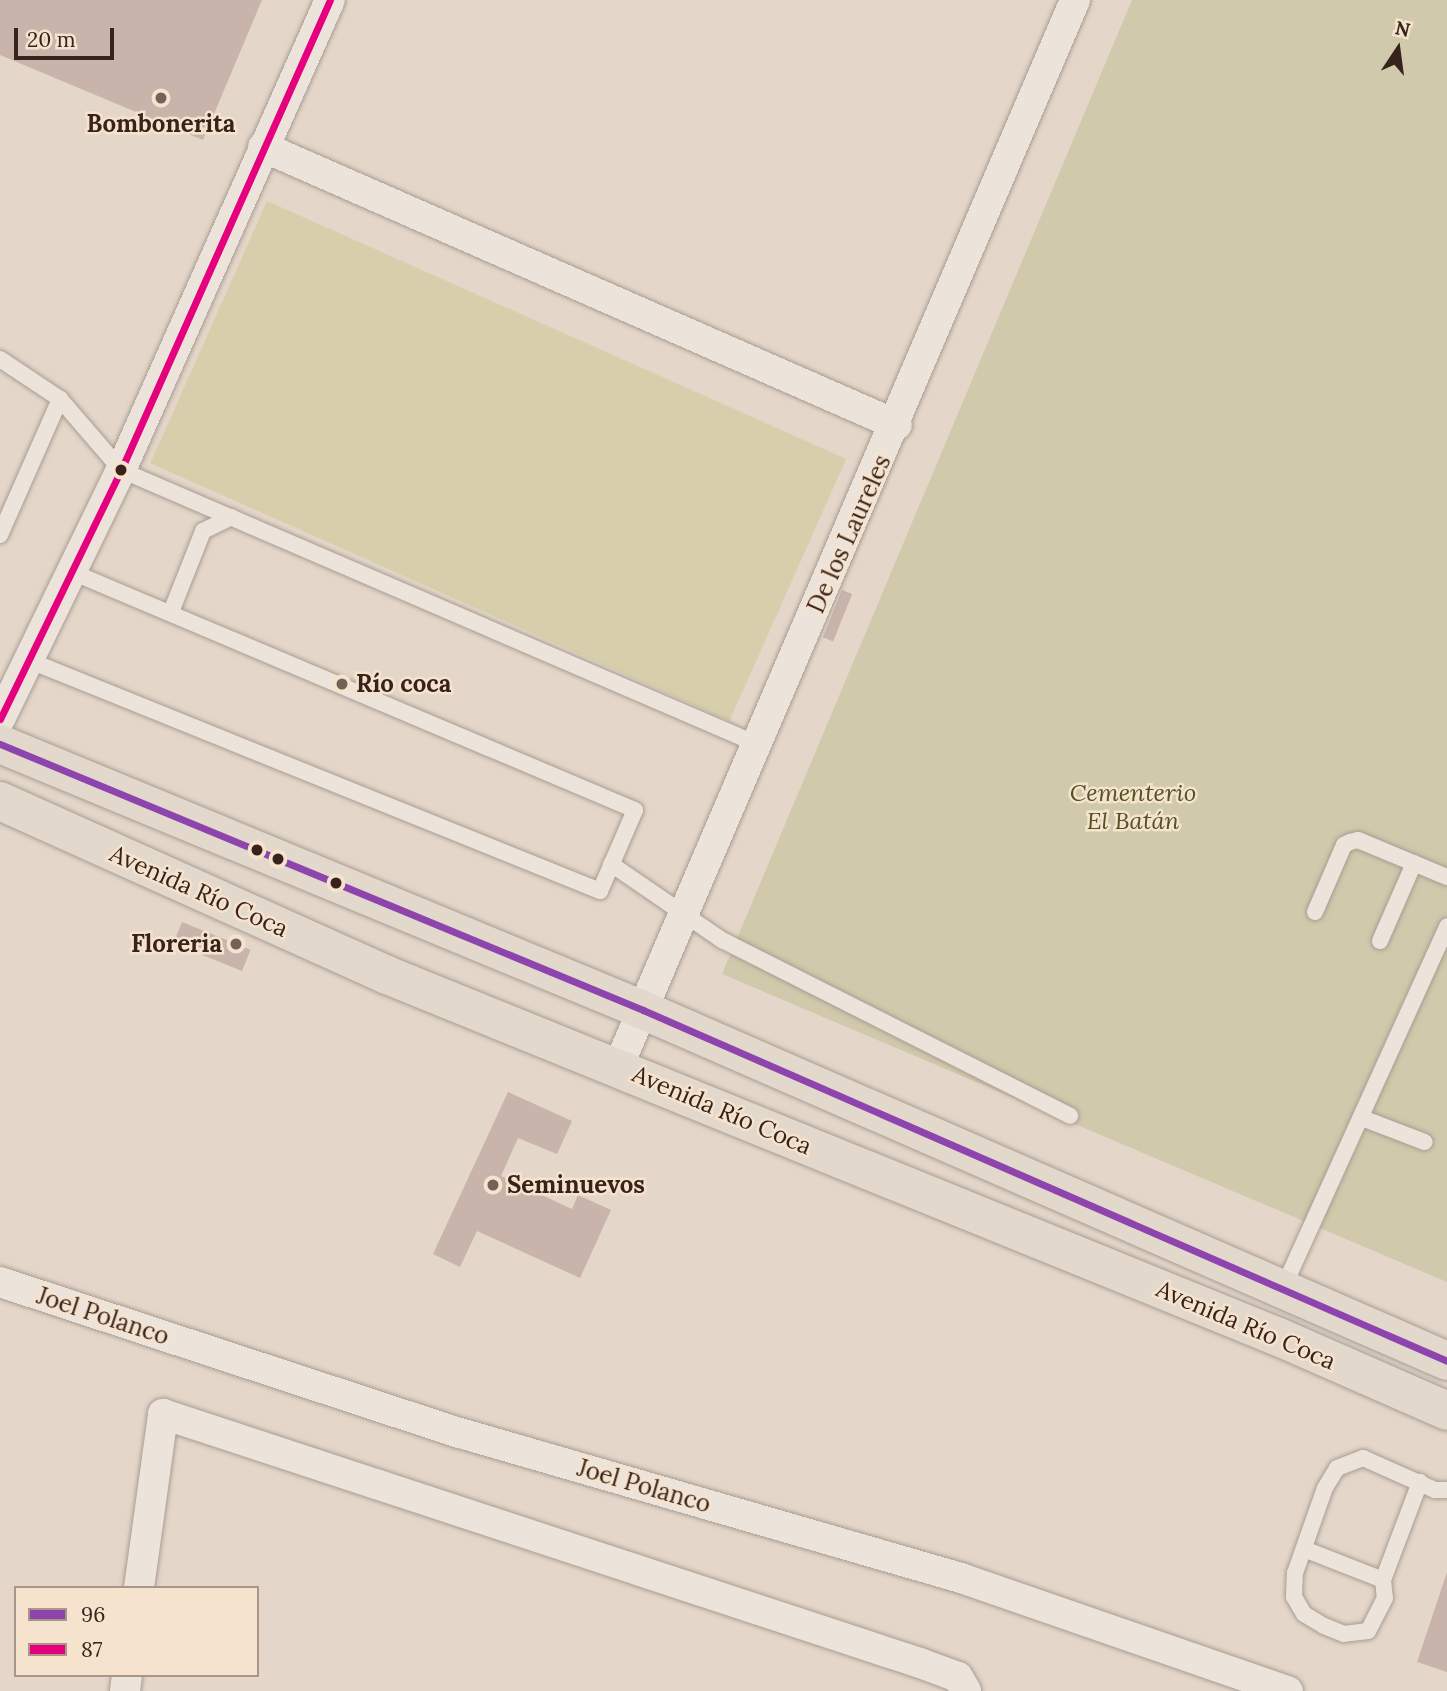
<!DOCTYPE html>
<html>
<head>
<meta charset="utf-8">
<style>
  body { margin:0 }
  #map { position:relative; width:1447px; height:1691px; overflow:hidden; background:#e4d7c9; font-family:Lora,serif }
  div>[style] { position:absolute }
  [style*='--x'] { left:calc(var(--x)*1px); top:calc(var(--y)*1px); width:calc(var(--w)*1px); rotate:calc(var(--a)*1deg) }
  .green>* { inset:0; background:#d7cfab; transform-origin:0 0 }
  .cemetery>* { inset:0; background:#d1c9ab }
  .building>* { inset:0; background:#c8b4aa; transform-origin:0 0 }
  .roads { filter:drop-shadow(0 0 2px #a99c93) drop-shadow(0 0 2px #a99c93) }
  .lane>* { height:16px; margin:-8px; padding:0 8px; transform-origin:8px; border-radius:8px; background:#ece4db }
  .street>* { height:30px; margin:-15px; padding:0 15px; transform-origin:15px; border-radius:15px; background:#ece4db }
  .primary>* { height:38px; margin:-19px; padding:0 19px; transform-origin:19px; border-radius:19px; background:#e3d8cc }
  .bus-1>* { height:7px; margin:-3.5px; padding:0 3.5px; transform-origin:3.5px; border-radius:3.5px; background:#8e44ad }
  .bus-2>* { height:7px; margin:-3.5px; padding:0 3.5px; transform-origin:3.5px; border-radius:3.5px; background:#e5007d }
  .dots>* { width:19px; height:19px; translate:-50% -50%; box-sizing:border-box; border:4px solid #f6e3ce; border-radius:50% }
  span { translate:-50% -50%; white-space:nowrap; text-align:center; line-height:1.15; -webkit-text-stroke:5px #f6e3ce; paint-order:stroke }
  .poi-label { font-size:24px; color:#37231b; font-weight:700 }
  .left { translate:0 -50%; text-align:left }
  .right { translate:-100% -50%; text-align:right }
  .street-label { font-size:24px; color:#37231b }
  .park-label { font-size:24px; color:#515421; font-style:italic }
  .legend { position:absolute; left:14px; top:1586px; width:245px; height:91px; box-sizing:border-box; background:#f6e3ce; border:2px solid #aa9686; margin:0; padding:9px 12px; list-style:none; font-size:21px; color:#37231b }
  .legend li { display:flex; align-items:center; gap:14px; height:35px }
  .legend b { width:35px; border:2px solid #aa9686 }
  .north { position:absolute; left:1363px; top:14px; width:70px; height:70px; -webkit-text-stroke:5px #f6e3ce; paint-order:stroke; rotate:13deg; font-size:19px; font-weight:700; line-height:28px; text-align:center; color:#37231b }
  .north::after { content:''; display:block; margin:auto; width:24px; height:32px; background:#37231b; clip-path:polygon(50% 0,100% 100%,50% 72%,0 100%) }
  .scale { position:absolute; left:14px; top:28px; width:100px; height:32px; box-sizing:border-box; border:4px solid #37231b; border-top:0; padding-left:9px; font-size:21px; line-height:24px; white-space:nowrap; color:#37231b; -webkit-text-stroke:5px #f6e3ce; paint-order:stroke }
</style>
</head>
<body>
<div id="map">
  <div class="green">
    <div style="left:267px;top:201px;width:634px;height:287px;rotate:24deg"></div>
  </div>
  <div class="cemetery">
    <div style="clip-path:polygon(1132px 0,1447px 0,1447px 1282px,722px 974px)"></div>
  </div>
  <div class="building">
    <div style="clip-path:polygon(0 0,262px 0,203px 140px,0 55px)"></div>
    <div style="left:842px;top:590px;width:11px;height:51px;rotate:22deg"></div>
    <div style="left:182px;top:922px;width:74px;height:23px;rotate:22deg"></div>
    <div style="clip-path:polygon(508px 1092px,572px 1121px,557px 1154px,518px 1138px,501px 1176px,572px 1209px,578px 1195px,611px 1210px,580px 1278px,477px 1231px,460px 1267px,433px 1254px)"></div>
    <div style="clip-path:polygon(1447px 1572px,1447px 1672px,1417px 1662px)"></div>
  </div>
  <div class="roads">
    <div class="lane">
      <div style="--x:0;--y:359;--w:72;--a:33.7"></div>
      <div style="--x:60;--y:399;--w:94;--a:49.3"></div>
      <div style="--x:121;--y:470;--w:693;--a:23.31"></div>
      <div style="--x:0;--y:535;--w:149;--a:-66.2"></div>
      <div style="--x:171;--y:612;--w:87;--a:-68.4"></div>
      <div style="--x:203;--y:531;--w:32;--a:-26"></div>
      <div style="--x:28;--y:660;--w:617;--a:21.99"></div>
      <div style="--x:600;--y:891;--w:88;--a:-66.6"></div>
      <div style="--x:635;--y:810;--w:611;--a:-157.08"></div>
      <div style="--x:611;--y:864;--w:135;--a:34.4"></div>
      <div style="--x:722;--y:940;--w:390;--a:26.8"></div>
      <div style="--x:1315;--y:912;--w:73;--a:-66.6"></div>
      <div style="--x:1344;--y:845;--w:7;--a:-27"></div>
      <div style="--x:1350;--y:842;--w:8;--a:-14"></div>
      <div style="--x:1358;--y:840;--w:96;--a:22.6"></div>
      <div style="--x:1380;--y:941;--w:85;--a:-66.4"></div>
      <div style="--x:1362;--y:1118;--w:67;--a:20.9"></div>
      <div style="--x:1284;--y:1286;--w:395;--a:-65.6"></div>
      <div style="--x:1304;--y:1549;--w:85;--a:21.4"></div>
      <div style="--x:1383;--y:1580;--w:18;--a:84"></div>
      <div style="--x:1385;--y:1598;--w:37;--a:117"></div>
      <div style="--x:1368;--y:1631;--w:24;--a:173"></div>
      <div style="--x:1344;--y:1634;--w:22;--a:-158"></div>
      <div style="--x:1324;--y:1626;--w:23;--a:-149"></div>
      <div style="--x:1304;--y:1614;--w:20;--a:-120"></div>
      <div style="--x:1294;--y:1597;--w:24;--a:-88"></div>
      <div style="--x:1295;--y:1573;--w:90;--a:-70.6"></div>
      <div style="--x:1325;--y:1488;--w:23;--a:-59"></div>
      <div style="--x:1337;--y:1468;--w:28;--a:-21"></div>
      <div style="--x:1363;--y:1458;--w:79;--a:24"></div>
      <div style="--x:1435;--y:1490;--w:12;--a:0"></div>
      <div style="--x:1383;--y:1580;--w:105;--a:-69.3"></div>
    </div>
    <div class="street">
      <div style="--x:263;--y:147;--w:692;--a:23.68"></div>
      <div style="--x:0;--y:719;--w:277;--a:-64.1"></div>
      <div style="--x:121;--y:470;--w:514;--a:-66.03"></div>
      <div style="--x:618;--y:1067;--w:1161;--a:-66.81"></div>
      <div style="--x:0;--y:1282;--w:484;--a:18.2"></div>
      <div style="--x:460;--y:1433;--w:522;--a:16.14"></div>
      <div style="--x:961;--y:1578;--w:346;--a:19.1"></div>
      <div style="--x:139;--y:1588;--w:176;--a:-82.1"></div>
      <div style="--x:163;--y:1414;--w:797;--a:18.21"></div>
      <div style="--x:920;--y:1663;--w:40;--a:20.2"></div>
      <div style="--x:958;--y:1677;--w:16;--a:60"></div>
      <div style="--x:125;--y:1691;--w:16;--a:-83"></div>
    </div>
    <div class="primary">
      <div style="--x:0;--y:744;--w:696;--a:22.47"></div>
      <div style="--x:643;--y:1010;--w:877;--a:23.58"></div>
      <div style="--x:0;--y:801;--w:424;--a:24.2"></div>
      <div style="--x:387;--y:975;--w:965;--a:22.1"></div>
      <div style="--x:1281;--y:1338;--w:181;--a:23.7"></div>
    </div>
  </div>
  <div class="bus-1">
    <div style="--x:0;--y:744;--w:696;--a:22.47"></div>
    <div style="--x:643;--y:1010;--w:877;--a:23.58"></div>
  </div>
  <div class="bus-2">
    <div style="--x:0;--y:719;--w:277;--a:-64.1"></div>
    <div style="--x:121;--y:470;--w:514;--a:-66.03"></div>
  </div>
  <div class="dots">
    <div style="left:161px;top:98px;background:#746258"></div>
    <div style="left:121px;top:470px;background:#37231b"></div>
    <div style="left:342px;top:684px;background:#746258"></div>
    <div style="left:257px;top:850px;background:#37231b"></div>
    <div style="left:278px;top:859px;background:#37231b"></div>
    <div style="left:336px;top:883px;background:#37231b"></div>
    <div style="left:236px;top:944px;background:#746258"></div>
    <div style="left:493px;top:1185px;background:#746258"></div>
  </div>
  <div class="poi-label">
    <span style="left:161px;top:124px">Bombonerita</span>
    <span class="left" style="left:356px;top:684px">Río coca</span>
    <span class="right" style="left:222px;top:944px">Floreria</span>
    <span class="left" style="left:507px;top:1185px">Seminuevos</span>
  </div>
  <div class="street-label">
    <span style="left:849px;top:534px;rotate:-66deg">De los Laureles</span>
    <span style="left:199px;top:891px;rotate:24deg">Avenida Río Coca</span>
    <span style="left:722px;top:1110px;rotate:23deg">Avenida Río Coca</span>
    <span style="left:103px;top:1316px;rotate:18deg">Joel Polanco</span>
    <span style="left:1246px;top:1325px;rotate:23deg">Avenida Río Coca</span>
    <span style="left:644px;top:1486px;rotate:16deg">Joel Polanco</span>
  </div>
  <div class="park-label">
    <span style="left:1133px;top:807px">Cementerio<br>El Batán</span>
  </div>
  <ul class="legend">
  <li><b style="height:9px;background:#8e44ad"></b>96</li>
  <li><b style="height:9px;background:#e5007d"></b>87</li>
  </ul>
  <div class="north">N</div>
  <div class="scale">20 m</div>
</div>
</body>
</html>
